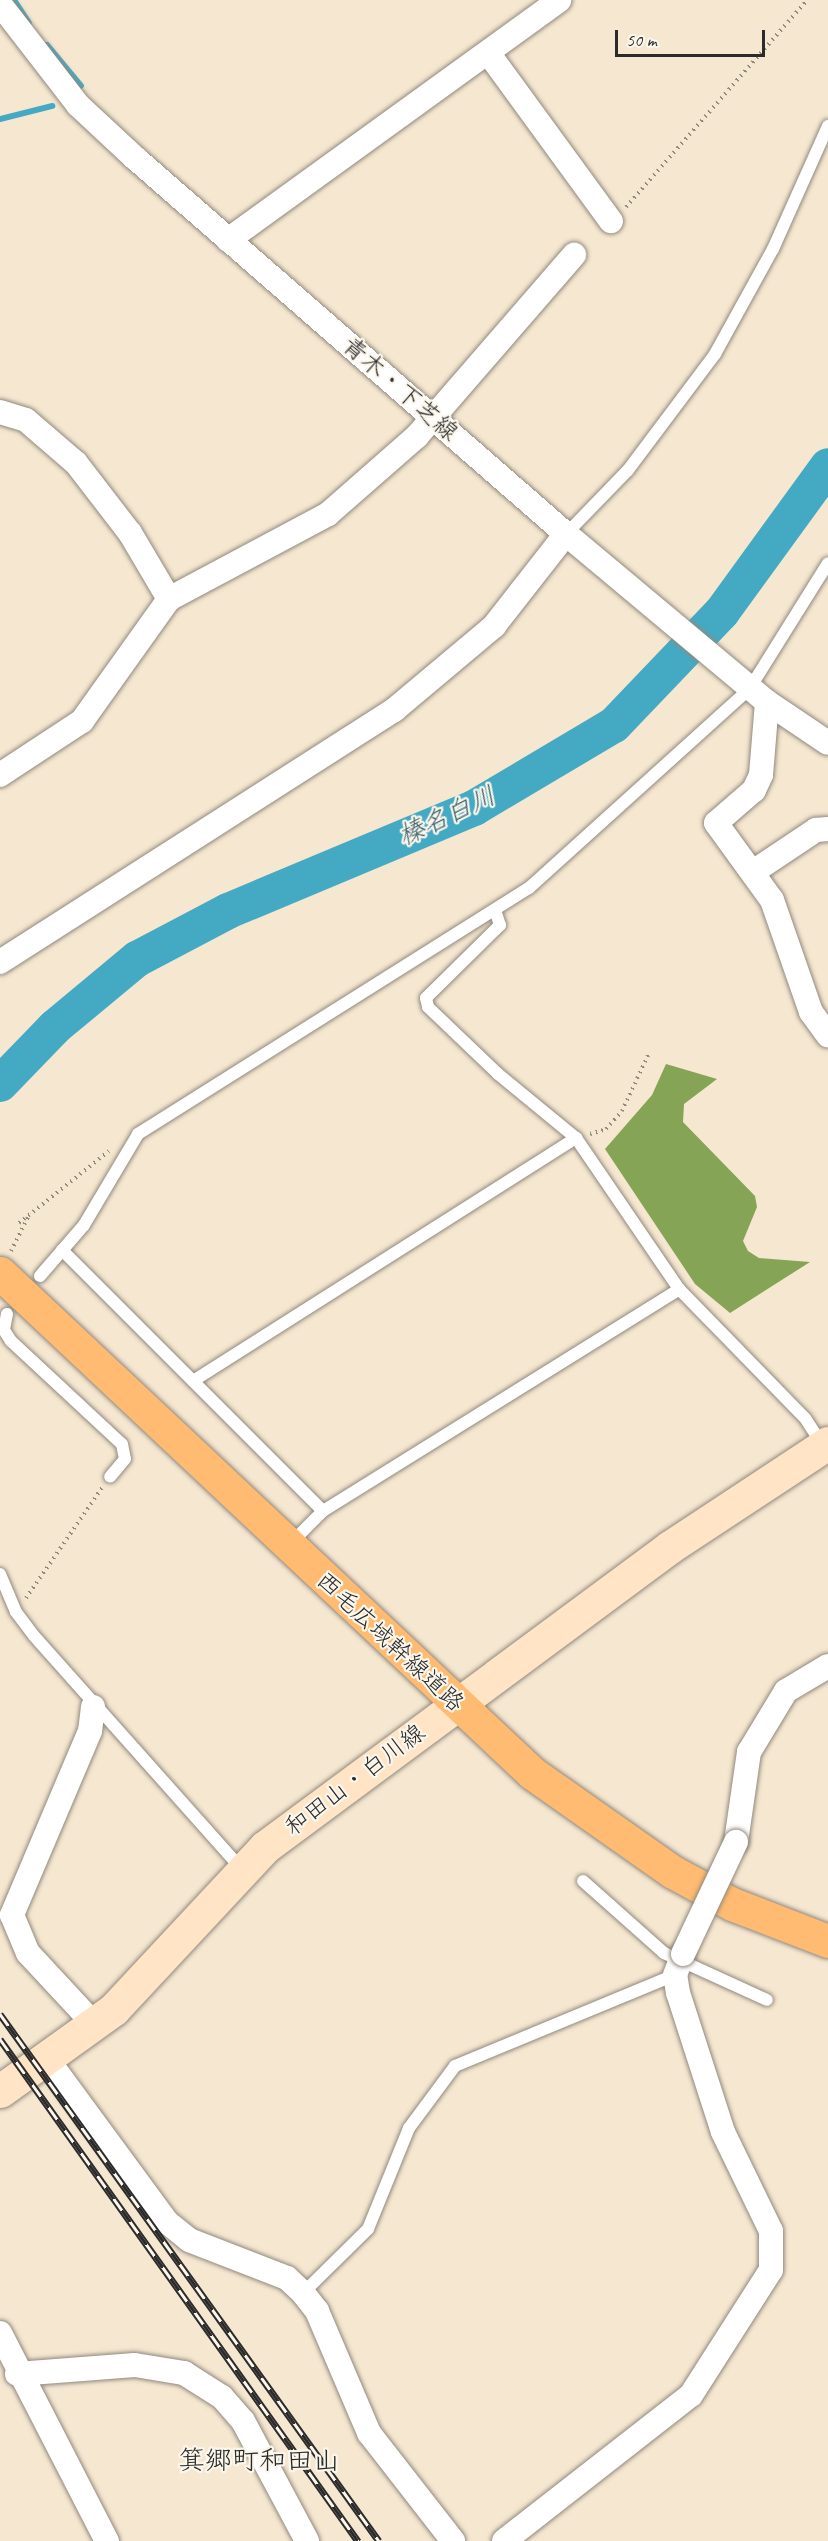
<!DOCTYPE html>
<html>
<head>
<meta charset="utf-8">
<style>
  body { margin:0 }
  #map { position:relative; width:828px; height:2541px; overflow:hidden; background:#f6e7d1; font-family:Caveat,"Klee One",sans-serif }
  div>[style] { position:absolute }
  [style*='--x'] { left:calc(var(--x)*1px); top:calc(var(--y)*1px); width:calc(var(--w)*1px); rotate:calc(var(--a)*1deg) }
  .forest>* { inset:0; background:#86a456 }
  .stream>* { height:6px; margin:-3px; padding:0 3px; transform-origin:3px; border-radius:3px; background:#44aac4 }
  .river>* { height:36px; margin:-18px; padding:0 18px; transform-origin:18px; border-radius:18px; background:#44aac4 }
  .path>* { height:4px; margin-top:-2px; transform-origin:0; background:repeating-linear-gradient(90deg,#90897e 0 1.5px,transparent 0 6px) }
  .roads { filter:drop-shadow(0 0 2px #90897e) drop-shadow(0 0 2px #90897e) }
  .lane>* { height:12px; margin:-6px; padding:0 6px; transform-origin:6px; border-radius:6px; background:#fff }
  .street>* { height:24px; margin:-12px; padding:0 12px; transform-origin:12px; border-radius:12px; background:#fff }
  .secondary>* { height:33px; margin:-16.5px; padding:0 16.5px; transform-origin:16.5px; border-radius:16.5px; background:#ffe4c6 }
  .primary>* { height:33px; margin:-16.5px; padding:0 16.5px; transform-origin:16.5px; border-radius:16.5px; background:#ffbb71 }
  .rail>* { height:7px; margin-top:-3.5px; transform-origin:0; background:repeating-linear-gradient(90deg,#fbf7ec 0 14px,#2b2b2b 0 28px); box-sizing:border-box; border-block:2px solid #2b2b2b }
  .bridges { filter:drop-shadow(0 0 2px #90897e) drop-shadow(0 0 2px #90897e) }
  .street-bridge>* { height:24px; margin:-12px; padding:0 12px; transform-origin:12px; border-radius:12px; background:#fff }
  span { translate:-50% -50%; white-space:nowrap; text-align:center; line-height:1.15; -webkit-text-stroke:4.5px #fbf7ec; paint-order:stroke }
  .street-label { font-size:24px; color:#2b2b2b }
  .water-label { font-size:26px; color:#355e68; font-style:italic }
  .quarter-label { font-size:27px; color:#2b2b2b }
  .scale { position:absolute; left:615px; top:30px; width:150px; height:27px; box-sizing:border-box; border:3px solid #2b2b2b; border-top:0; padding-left:8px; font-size:18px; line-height:21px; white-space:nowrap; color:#2b2b2b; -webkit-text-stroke:4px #fbf7ec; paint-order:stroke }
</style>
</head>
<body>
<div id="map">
  <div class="forest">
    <div style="clip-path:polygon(666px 1064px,717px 1079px,684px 1104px,683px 1122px,755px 1196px,757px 1207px,743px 1241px,748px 1251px,759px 1258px,810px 1262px,730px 1313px,695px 1284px,605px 1149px,652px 1095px)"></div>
  </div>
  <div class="stream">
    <div style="--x:14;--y:0;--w:27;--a:57"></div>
    <div style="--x:47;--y:45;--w:53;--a:50.3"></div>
    <div style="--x:0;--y:119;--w:54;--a:-14"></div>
  </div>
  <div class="river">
    <div style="--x:0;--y:1084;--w:79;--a:-46"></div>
    <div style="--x:55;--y:1027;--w:107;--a:-39.7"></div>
    <div style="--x:137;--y:959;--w:103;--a:-27.8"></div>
    <div style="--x:228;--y:911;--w:267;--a:-22.7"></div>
    <div style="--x:474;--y:808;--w:163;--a:-30.7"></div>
    <div style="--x:614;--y:725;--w:156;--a:-46.3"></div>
    <div style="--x:722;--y:612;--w:180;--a:-54"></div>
  </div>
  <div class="path">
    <div style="--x:626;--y:207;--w:275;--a:-48.8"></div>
    <div style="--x:590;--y:1134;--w:17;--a:-17"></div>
    <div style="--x:606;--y:1129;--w:24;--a:-48"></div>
    <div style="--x:622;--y:1111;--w:64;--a:-65"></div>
    <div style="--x:19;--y:1223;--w:115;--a:-38.7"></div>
    <div style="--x:11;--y:1251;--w:42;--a:-63.4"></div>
    <div style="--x:26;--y:1598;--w:134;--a:-55.4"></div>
  </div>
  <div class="roads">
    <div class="lane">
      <div style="--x:566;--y:534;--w:89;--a:-45.9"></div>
      <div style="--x:628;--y:470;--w:145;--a:-53.1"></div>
      <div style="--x:715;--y:354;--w:120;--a:-61.1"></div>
      <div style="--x:773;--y:249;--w:135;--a:-65.9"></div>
      <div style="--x:496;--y:913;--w:13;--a:72"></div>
      <div style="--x:500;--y:925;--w:104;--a:135.4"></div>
      <div style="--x:426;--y:998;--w:9;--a:77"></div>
      <div style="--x:428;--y:1007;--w:97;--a:43.7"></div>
      <div style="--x:498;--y:1074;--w:101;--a:39.4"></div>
      <div style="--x:62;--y:1250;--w:369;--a:45"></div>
      <div style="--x:40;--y:1276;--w:67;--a:-49.2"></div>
      <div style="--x:84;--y:1225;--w:106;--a:-59.3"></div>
      <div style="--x:138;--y:1134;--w:462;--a:-32.2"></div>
      <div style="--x:529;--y:888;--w:298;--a:-42.1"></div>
      <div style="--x:750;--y:688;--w:147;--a:-58"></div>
      <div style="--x:7;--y:1314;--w:16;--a:101"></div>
      <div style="--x:4;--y:1330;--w:13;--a:58"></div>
      <div style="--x:11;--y:1341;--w:151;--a:42.9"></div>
      <div style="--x:122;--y:1444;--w:15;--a:79"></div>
      <div style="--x:125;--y:1459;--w:23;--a:130"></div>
      <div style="--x:193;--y:1381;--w:454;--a:-32.4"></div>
      <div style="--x:576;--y:1138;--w:183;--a:55.7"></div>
      <div style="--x:679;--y:1289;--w:180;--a:45.7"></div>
      <div style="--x:805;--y:1418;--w:33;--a:57"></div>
      <div style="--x:289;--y:1545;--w:48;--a:-45"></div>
      <div style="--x:323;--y:1511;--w:420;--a:-31.9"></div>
      <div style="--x:0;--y:1574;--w:41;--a:67.2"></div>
      <div style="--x:16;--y:1612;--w:31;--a:53"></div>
      <div style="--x:35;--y:1637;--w:311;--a:48.3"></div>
      <div style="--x:583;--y:1881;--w:108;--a:41.6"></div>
      <div style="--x:664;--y:1953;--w:113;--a:24.5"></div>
      <div style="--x:303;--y:2293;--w:91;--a:-44.6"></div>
      <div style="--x:368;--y:2229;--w:109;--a:-67.9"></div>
      <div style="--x:409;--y:2128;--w:77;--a:-53.4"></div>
      <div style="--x:455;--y:2066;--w:238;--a:-22.5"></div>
    </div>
    <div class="street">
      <div style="--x:0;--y:4;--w:128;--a:52.3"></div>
      <div style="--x:78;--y:105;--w:78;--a:42.9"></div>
      <div style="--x:135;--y:158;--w:572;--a:41.1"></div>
      <div style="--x:566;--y:534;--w:262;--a:39.9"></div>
      <div style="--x:767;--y:702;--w:73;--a:33.9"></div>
      <div style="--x:489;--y:54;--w:207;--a:53.9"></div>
      <div style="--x:228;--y:240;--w:409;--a:-35.9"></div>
      <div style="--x:0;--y:412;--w:27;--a:17"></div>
      <div style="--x:26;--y:420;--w:66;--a:40.7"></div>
      <div style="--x:76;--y:463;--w:88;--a:52.4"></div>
      <div style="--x:130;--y:533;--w:77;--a:59.4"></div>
      <div style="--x:767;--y:702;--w:73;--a:94.7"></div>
      <div style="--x:761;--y:775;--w:17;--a:115"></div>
      <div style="--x:754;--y:790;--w:50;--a:139"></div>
      <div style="--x:716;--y:823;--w:95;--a:54"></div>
      <div style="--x:772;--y:900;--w:119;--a:70.8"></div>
      <div style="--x:811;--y:1012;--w:29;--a:54"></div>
      <div style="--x:0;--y:775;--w:98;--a:-33.4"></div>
      <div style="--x:82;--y:721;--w:150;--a:-54.5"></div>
      <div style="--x:169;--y:599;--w:180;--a:-28.1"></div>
      <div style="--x:328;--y:514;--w:118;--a:-41.2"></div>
      <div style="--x:417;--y:436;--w:240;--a:-49.1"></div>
      <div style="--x:753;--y:872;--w:76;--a:-33.7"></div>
      <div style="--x:816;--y:830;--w:12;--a:-5"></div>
      <div style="--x:0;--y:962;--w:468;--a:-32.6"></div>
      <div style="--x:394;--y:710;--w:131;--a:-40"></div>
      <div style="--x:494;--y:626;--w:117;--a:-52"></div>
      <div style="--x:93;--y:1707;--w:24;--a:97"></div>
      <div style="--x:90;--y:1731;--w:200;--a:113"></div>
      <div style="--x:12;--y:1915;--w:41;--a:67.2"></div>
      <div style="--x:28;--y:1953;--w:97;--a:47.1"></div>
      <div style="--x:736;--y:1842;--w:91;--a:-81.8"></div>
      <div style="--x:749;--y:1752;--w:71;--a:-58.8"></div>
      <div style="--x:786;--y:1691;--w:49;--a:-30.8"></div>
      <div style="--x:48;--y:2060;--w:201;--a:53.7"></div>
      <div style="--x:167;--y:2222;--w:28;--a:39"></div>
      <div style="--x:189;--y:2240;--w:105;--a:21.2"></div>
      <div style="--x:287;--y:2278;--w:22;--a:43"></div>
      <div style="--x:303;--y:2293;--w:23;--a:52"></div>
      <div style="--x:317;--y:2311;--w:133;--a:66.9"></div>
      <div style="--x:369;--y:2433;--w:137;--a:52.1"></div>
      <div style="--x:0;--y:2333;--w:234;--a:62.8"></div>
      <div style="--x:17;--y:2374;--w:118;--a:-4.4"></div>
      <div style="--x:135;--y:2365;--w:50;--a:9.3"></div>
      <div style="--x:184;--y:2373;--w:45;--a:32.3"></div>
      <div style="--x:222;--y:2397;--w:32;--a:49"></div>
      <div style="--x:243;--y:2421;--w:136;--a:61.9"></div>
      <div style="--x:504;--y:2541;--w:237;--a:-38"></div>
      <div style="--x:691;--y:2395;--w:148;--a:-57.4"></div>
      <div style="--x:771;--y:2270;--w:39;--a:-90"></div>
      <div style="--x:771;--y:2231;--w:110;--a:-115.9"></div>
      <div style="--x:723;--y:2132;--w:146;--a:-107.9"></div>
      <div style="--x:678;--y:1993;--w:18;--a:-99"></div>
      <div style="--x:675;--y:1975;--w:22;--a:-69"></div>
    </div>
    <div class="secondary">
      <div style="--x:0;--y:2091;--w:140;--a:-35.7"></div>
      <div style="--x:114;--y:2009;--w:221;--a:-47"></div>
      <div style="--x:265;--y:1847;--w:504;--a:-36.53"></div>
      <div style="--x:670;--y:1547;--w:189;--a:-33.4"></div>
    </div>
    <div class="primary">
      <div style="--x:0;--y:1273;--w:730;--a:43.22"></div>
      <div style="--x:532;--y:1773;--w:172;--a:35.1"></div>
      <div style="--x:673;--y:1872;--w:67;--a:28.5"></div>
      <div style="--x:732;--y:1904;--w:103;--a:21.1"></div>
    </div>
  </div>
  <div class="rail">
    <div style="--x:0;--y:2014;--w:649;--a:54.28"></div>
    <div style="--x:0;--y:2039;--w:617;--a:54.51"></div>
  </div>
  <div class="bridges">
    <div class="street-bridge">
      <div style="--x:683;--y:1954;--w:124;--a:-64.7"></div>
    </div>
  </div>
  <div class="street-label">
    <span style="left:400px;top:389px;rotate:41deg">青木・下芝線</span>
    <span style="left:390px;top:1642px;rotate:43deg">西毛広域幹線道路</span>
    <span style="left:355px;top:1780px;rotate:-37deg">和田山・白川線</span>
  </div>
  <div class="water-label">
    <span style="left:447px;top:816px;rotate:-25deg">榛名白川</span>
  </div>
  <div class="quarter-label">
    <span style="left:259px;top:2461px">箕郷町和田山</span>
  </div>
  <div class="scale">50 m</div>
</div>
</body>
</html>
